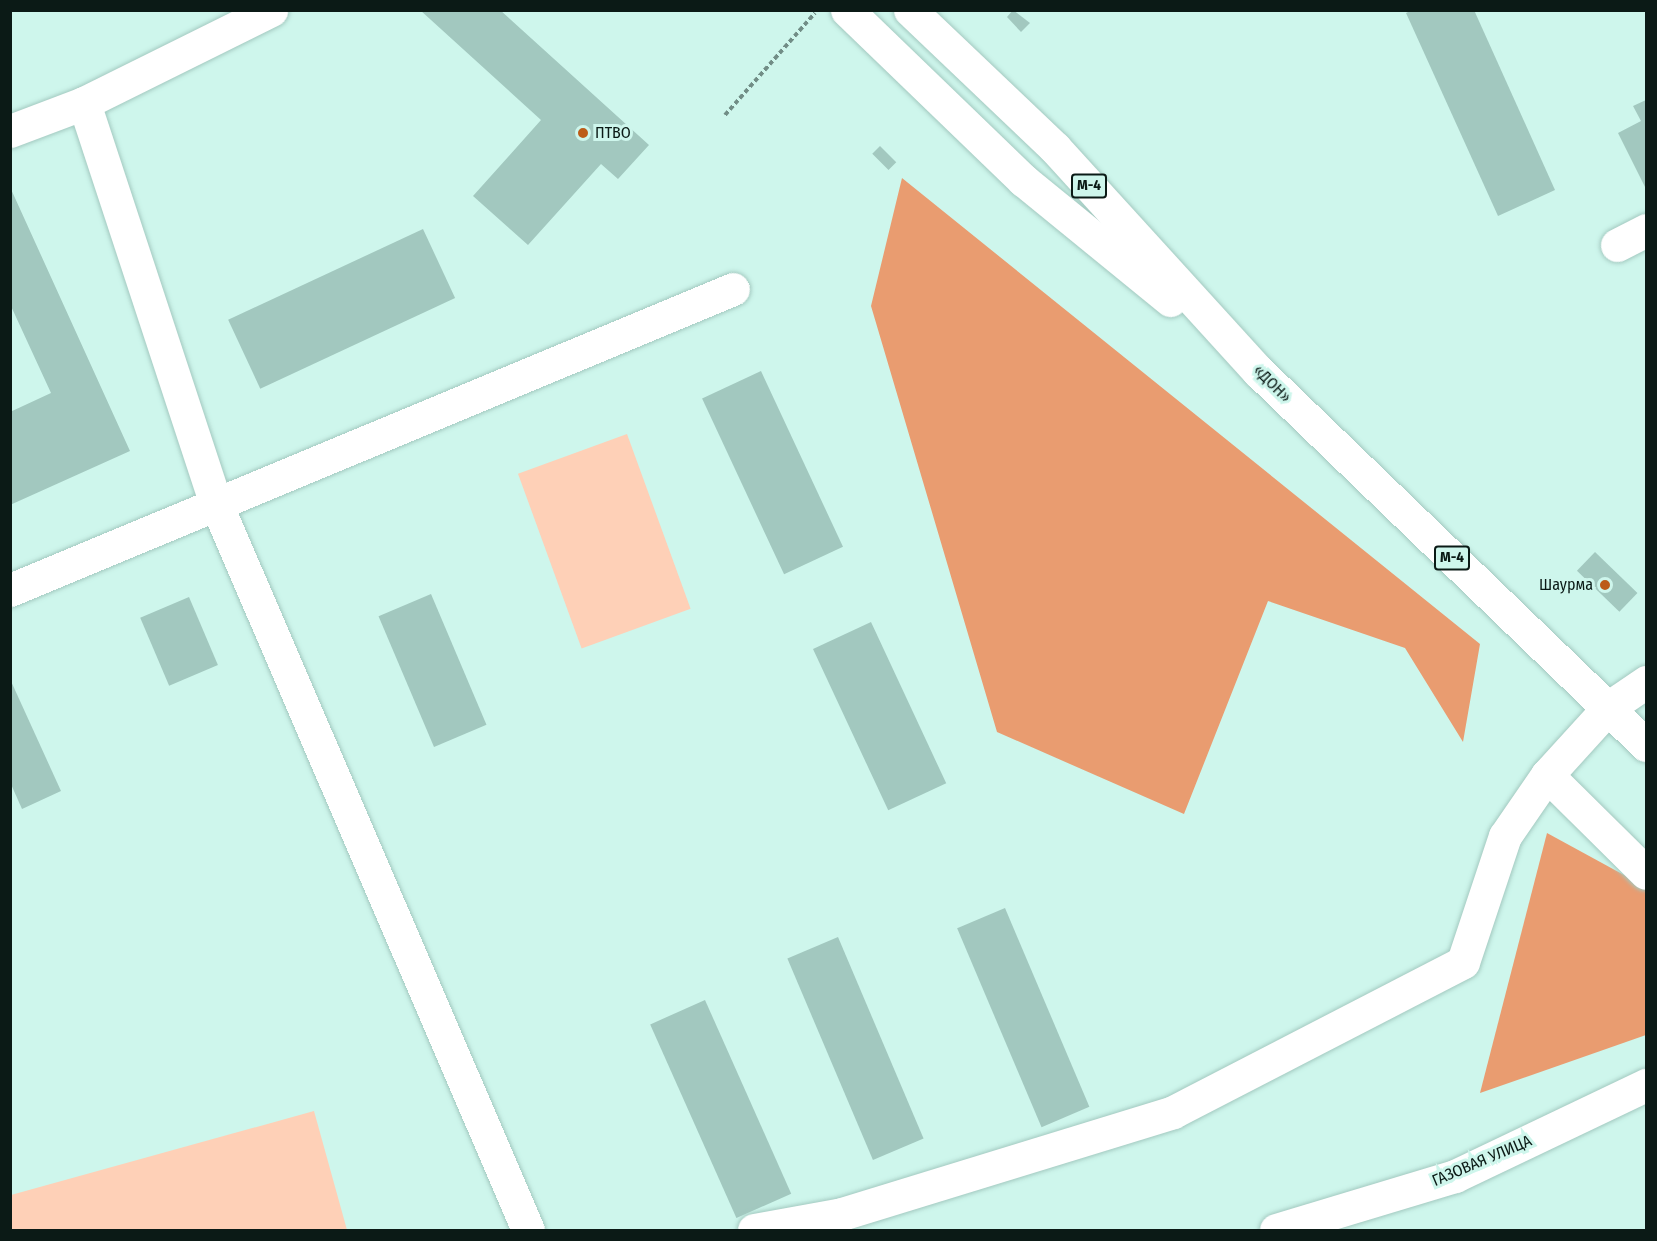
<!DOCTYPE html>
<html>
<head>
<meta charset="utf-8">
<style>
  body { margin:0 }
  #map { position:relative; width:1657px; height:1241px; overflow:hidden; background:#cef6ec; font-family:"Fira Sans Condensed",sans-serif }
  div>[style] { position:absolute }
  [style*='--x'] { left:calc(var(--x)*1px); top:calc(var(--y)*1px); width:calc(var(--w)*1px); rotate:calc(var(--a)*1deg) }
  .green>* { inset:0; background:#fed0b7; transform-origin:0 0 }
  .forest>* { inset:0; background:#e99c70 }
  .building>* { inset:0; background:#a2c8bf; transform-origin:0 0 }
  .path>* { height:4px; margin-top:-2px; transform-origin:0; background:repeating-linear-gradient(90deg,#718d86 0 4.5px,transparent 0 7.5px) }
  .roads { filter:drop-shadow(0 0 2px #a3c9c0) drop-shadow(0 0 2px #a3c9c0) }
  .minor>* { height:33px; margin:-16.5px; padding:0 16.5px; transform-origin:16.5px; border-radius:16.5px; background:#fff }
  .major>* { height:33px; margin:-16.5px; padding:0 16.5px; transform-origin:16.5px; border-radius:16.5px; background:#fff }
  .dots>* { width:16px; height:16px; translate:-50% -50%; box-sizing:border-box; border:3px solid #cef6ec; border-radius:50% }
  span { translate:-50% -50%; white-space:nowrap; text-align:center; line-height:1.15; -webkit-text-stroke:6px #cef6ec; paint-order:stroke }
  .shield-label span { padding:2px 4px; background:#cef6ec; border:2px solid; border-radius:4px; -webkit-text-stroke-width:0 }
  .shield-label { font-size:15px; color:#0b1a16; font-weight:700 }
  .poi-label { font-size:16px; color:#0b1a16 }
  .left { translate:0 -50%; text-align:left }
  .right { translate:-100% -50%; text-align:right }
  .street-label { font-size:16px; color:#0b1a16 }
  .frame { position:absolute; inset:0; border:12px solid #0b1a16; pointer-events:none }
</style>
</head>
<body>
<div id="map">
  <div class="green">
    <div style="left:627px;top:434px;width:186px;height:116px;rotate:70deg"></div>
    <div style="clip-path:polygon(314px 1111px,347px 1230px,12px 1230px,11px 1195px)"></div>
  </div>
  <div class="forest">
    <div style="clip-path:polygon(902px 178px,1480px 644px,1463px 742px,1405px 648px,1268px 601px,1184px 814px,997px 732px,871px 306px)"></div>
    <div style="clip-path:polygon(1547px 833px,1646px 887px,1646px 1035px,1480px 1093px)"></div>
  </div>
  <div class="building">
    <div style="clip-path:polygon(420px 10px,500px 10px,649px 145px,618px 179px,601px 164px,528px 245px,473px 196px,541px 120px)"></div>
    <div style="clip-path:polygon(1013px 10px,1030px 23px,1021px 32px,1007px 17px)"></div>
    <div style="clip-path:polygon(1412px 10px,1474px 10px,1555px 190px,1498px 216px,1406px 13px)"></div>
    <div style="clip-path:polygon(1646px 100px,1646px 189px,1618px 133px,1641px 121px,1633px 106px)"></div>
    <div style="left:880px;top:146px;width:23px;height:11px;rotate:45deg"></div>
    <div style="clip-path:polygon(10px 187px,130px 451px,10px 505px,10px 412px,51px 393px,10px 304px)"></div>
    <div style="left:423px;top:229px;width:76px;height:215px;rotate:65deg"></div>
    <div style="left:761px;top:371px;width:194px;height:65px;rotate:65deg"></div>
    <div style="left:1595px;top:552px;width:59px;height:26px;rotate:44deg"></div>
    <div style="left:431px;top:594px;width:142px;height:57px;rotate:67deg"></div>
    <div style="left:189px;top:597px;width:74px;height:53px;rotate:67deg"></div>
    <div style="left:871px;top:622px;width:178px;height:64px;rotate:65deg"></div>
    <div style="clip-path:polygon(10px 679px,61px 791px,22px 809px,10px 782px)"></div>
    <div style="left:1005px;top:908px;width:216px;height:52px;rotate:67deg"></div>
    <div style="left:838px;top:937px;width:219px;height:55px;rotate:67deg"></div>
    <div style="left:705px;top:1000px;width:212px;height:60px;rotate:66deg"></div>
  </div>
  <div class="path">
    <div style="--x:725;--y:115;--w:136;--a:-48.6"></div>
  </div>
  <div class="roads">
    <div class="minor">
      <div style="--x:84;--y:103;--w:419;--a:71.8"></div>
      <div style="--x:215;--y:501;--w:793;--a:66.76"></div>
      <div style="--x:10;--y:131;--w:79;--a:-20.7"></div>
      <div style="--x:84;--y:103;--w:209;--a:-26.4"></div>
      <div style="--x:1617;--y:245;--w:33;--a:-27"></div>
      <div style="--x:10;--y:590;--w:783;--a:-22.6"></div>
      <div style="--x:1646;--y:682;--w:46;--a:145.6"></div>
      <div style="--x:1608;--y:708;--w:91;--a:132.3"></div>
      <div style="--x:1547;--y:775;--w:139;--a:44.7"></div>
      <div style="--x:754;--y:1230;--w:89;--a:-10.3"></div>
      <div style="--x:842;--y:1214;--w:346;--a:-17.1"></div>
      <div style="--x:1173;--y:1112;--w:326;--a:-27.3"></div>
      <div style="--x:1463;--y:962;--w:133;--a:-71.6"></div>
      <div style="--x:1505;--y:836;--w:74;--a:-55.5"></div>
      <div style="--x:1276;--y:1230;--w:187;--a:-16.8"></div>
      <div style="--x:1455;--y:1176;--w:212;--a:-25.5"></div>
    </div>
    <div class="major">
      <div style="--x:847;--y:10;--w:245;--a:44"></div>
      <div style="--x:1023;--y:180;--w:190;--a:39.2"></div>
      <div style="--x:910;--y:10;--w:200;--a:43.6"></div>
      <div style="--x:1055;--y:148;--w:302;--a:47.7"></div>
      <div style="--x:1258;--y:371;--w:539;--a:43.95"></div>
    </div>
  </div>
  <div class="dots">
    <div style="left:583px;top:133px;background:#bc5c18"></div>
    <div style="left:1605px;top:585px;background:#bc5c18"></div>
  </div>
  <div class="shield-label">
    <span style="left:1089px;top:186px">М-4</span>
    <span style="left:1452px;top:558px">М-4</span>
  </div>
  <div class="poi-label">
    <span class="left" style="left:595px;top:133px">ПТВО</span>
    <span class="right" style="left:1593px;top:585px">Шаурма</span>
  </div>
  <div class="street-label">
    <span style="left:1272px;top:384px;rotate:45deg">«ДОН»</span>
    <span style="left:1482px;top:1161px;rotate:-23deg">ГАЗОВАЯ УЛИЦА</span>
  </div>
  <div class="frame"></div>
</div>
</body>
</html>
